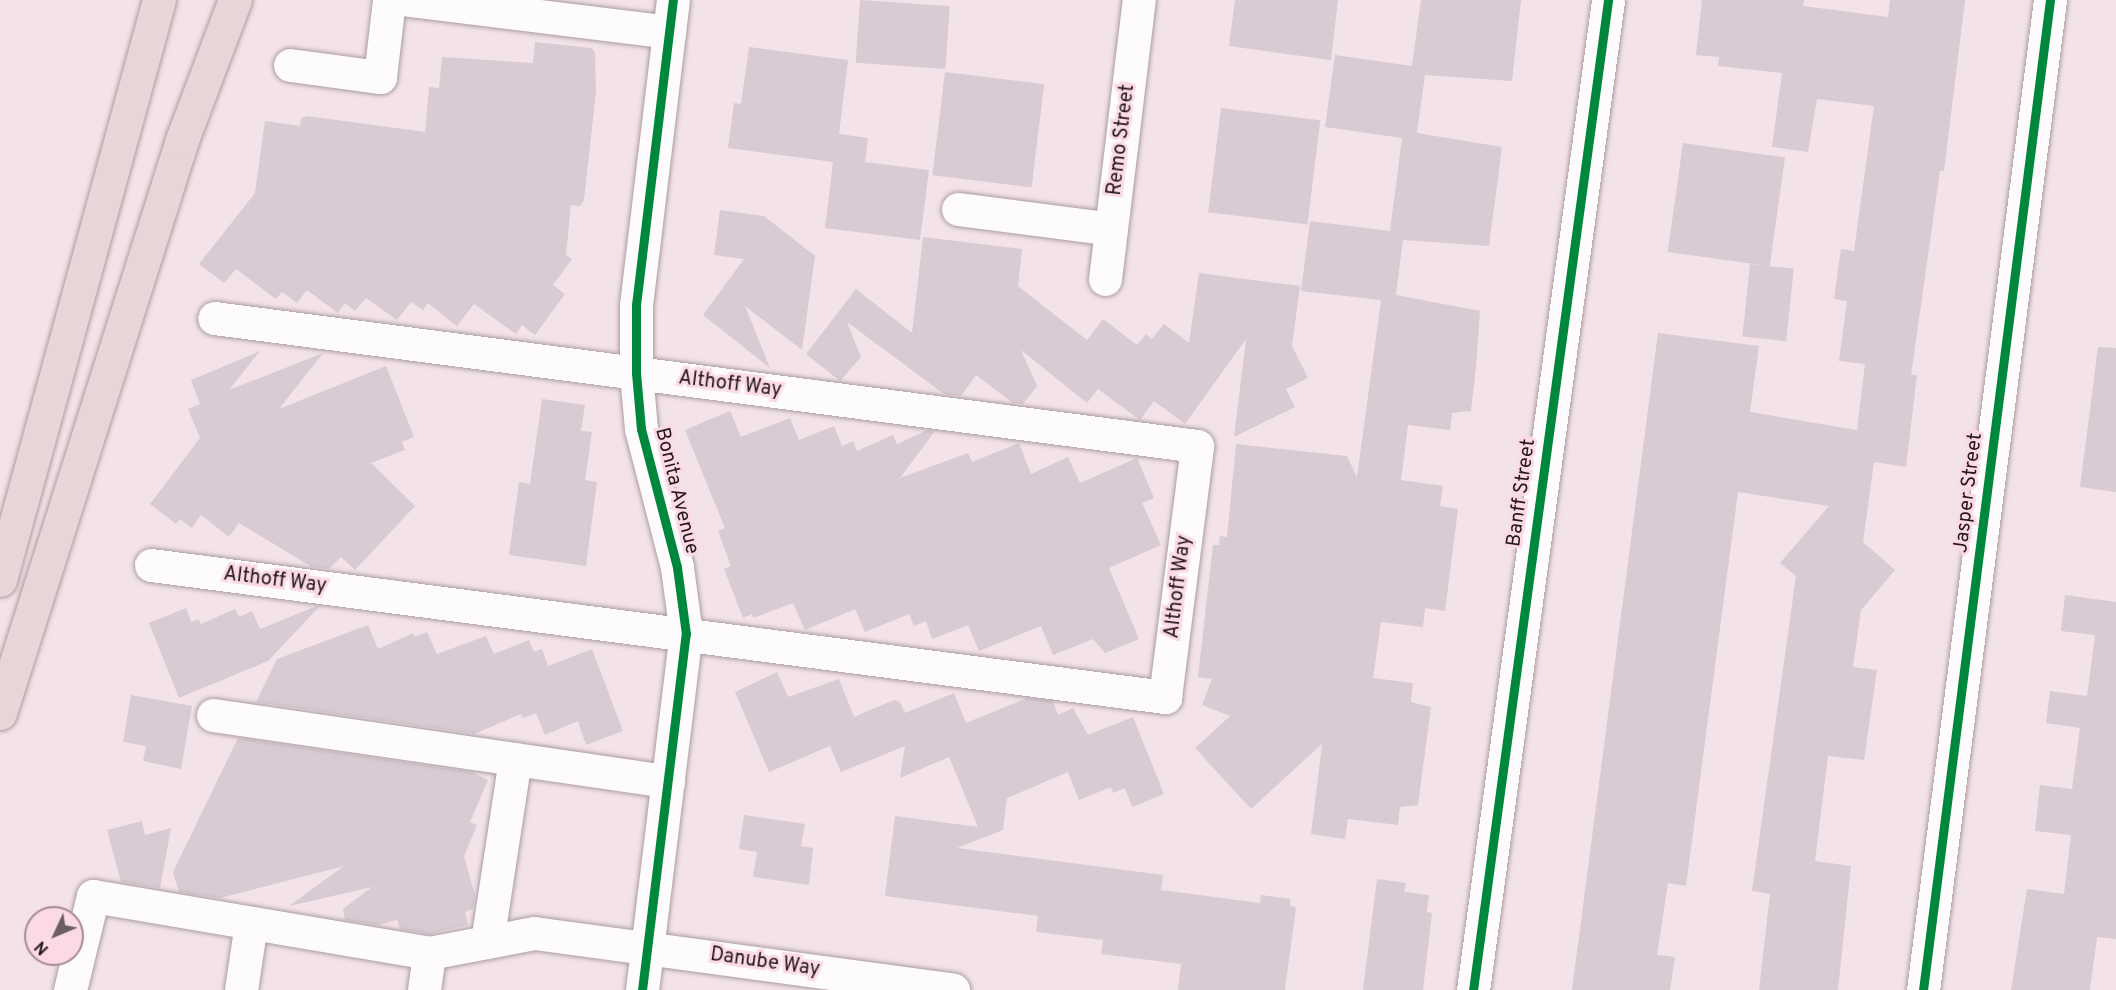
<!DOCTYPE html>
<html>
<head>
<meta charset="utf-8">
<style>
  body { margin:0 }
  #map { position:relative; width:2116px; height:990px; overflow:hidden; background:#f3e2e8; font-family:Overpass,sans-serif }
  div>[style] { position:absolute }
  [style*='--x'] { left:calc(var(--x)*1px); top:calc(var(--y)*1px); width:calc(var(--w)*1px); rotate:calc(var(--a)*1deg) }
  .building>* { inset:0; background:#d8cbd3; transform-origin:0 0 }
  .roads { filter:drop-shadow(0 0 2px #aa9da2) drop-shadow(0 0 2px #aa9da2) }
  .minor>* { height:33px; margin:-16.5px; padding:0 16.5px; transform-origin:16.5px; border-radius:16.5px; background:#fdfbfc }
  .highway>* { height:33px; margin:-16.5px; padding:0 16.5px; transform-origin:16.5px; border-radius:16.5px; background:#e7d5d8 }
  .cycleway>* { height:9px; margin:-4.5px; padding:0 4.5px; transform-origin:4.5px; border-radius:4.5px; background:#00873e }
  span { translate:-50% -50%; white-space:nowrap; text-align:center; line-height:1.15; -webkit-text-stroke:6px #fbdae6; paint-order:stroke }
  .street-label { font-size:20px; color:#23171c }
  .north { position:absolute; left:24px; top:906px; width:60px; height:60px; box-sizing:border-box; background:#fbdae6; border:2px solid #a58c95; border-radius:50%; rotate:226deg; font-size:16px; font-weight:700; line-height:24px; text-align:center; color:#23171c }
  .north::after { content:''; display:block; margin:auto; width:21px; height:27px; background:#6c5e63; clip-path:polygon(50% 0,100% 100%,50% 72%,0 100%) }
</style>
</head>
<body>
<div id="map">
  <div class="building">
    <div style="left:860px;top:0;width:90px;height:63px;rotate:4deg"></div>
    <div style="clip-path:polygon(1235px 0,1338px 0,1331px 60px,1229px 46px)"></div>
    <div style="clip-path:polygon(1421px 0,1521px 0,1512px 81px,1425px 75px,1417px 133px,1502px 147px,1489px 246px,1403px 240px,1396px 295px,1480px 311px,1476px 367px,1471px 411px,1452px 413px,1450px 430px,1408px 425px,1401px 480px,1443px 486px,1440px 506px,1458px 509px,1445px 611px,1425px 608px,1423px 627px,1381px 622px,1373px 678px,1413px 683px,1411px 702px,1431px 707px,1418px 805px,1400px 807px,1398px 825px,1348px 819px,1345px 839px,1311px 834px,1322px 744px,1251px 809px,1195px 748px,1230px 716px,1202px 705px,1212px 679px,1198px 677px,1213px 545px,1219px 545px,1220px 536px,1227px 537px,1236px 444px,1347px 456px,1357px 477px,1381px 300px,1301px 291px,1310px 221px,1390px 231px,1402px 138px,1325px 127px,1335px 55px,1412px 66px)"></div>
    <div style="clip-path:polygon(1702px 0,1804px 0,1803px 6px,1888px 17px,1890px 0,1965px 0,1944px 171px,1940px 171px,1911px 375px,1917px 375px,1906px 467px,1874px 462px,1863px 542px,1895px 570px,1861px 610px,1853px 667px,1877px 670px,1864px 760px,1828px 756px,1815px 861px,1851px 866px,1838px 990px,1759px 990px,1770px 894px,1752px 891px,1796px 576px,1780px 563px,1829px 506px,1738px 492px,1686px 886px,1668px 883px,1657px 955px,1675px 957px,1670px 990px,1572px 990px,1658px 333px,1759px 346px,1750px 412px,1857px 430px,1865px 364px,1839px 361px,1847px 301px,1834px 299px,1841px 249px,1854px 251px,1874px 106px,1817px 99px,1808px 152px,1772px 147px,1782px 73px,1718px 66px,1719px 57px,1696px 55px)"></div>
    <div style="clip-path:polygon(535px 42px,591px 48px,595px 52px,596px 92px,584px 200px,580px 206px,571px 205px,566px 255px,572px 259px,553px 285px,565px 294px,535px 335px,522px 325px,516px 334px,474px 304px,457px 326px,428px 303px,423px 310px,411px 302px,397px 320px,366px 298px,355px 311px,345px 303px,338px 313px,307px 290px,297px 303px,282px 292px,276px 299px,236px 269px,224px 283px,199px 264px,255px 193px,265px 121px,300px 126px,301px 118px,307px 116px,425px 132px,429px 87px,439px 88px,442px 57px,533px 63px)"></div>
    <div style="clip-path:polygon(749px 47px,848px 60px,839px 134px,868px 138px,865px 162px,929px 170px,920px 240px,825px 228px,833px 162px,728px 148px,734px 103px,741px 104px)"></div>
    <div style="left:945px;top:72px;width:100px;height:104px;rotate:7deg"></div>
    <div style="left:1221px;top:108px;width:100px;height:105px;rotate:7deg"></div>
    <div style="left:1683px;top:143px;width:103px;height:110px;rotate:8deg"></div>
    <div style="clip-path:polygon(720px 210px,764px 216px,815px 256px,802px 350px,745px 306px,770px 368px,703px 315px,744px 259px,714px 255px)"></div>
    <div style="clip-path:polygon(923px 237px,1022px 249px,1018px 286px,1087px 340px,1103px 319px,1137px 345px,1146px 334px,1152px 339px,1164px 324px,1189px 343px,1199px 273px,1300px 286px,1292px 346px,1308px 378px,1286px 389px,1295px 407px,1234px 437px,1246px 339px,1185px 424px,1154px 401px,1140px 420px,1098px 389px,1087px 403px,1021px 350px,1037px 386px,1023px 404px,1013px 403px,976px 375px,961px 396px,944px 394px,847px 322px,861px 357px,840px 381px,806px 354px,856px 289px,912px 333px)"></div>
    <div style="left:1750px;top:264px;width:44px;height:73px;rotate:6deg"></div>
    <div style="clip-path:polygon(2098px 347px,2116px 348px,2116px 492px,2080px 487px)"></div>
    <div style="clip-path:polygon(260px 351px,229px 390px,323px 353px,279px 409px,386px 366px,414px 437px,402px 442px,405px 450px,371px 463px,415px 506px,355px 570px,341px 557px,329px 569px,312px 567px,239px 523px,229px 537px,201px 515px,192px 528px,180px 519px,176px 524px,150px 504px,200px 438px,188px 409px,200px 404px,191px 380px)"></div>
    <div style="clip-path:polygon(542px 399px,585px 405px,581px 431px,592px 432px,585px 480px,597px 482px,586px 566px,509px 555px,519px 482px,530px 484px)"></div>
    <div style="clip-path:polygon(730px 411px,741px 437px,790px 418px,799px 440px,834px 426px,842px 446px,853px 441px,857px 451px,893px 435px,897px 444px,928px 430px,935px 431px,900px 478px,968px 453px,972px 462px,1019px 443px,1031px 474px,1068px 457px,1080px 483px,1137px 458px,1154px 498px,1142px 503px,1161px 545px,1109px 568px,1139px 639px,1105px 653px,1093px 639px,1053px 655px,1041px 626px,979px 651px,968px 625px,932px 639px,926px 621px,914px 626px,909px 614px,865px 632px,855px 609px,805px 630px,793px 603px,753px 618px,752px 614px,743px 618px,724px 569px,731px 566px,718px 531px,725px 528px,685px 430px)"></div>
    <div style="clip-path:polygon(2065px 595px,2116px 602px,2116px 939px,2097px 937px,2090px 990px,2011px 990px,2027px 889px,2064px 894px,2071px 835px,2035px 831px,2040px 785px,2072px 789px,2080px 728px,2046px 723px,2050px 691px,2087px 696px,2095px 635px,2061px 631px)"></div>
    <div style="clip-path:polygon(317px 606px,320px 606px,268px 661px,179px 698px,149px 623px,186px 608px,191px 622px,198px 619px,201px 624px,235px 609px,239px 617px,252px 611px,260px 629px)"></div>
    <div style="clip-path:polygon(368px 625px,378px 649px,413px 633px,415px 637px,427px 632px,437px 654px,486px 636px,494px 654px,529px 640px,534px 652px,542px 649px,548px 666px,592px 649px,623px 731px,586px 745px,578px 721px,545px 735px,536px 713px,523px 718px,521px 714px,474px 734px,256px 702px,277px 659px)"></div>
    <div style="clip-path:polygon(777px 672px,788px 697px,839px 679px,854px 717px,894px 700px,900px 702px,905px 713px,954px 693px,966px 723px,1027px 698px,1053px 701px,1058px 715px,1073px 708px,1088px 735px,1133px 717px,1164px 794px,1132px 807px,1125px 788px,1113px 793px,1111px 787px,1079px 800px,1068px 772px,1007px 798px,1003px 830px,957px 848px,1163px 875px,1161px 890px,1260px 903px,1261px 895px,1290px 899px,1290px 906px,1296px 907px,1285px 990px,1178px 990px,1181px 964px,1101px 954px,1103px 940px,1036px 932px,1038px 916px,885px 896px,895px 816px,978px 827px,949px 757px,900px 778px,905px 746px,841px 772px,830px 746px,769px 772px,735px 692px)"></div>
    <div style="clip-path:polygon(131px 695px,192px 706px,181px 769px,143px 761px,146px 746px,123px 742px)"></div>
    <div style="clip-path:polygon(238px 738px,472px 772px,488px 780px,470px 822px,477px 825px,464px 856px,475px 895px,473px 909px,465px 912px,468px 925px,429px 934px,400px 929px,397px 920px,377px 925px,345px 920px,343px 909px,372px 887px,289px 906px,344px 866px,220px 898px,179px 892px,173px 872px)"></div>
    <div style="clip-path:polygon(744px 815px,805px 824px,801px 846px,813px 848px,809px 885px,753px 877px,757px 852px,739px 849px)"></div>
    <div style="clip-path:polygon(142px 821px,145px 835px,171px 828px,160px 888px,121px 882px,107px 830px)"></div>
    <div style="clip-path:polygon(1377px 879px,1406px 883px,1404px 892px,1429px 895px,1427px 912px,1432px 913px,1423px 990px,1363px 990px)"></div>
  </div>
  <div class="roads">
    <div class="minor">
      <div style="--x:409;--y:0;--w:262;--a:7"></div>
      <div style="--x:290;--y:65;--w:91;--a:7.6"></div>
      <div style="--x:380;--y:77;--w:78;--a:-83.3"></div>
      <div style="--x:958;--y:209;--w:154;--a:7.4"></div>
      <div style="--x:1105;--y:279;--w:281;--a:-83.1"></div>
      <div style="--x:151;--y:565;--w:1023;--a:7.42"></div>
      <div style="--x:1165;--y:697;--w:253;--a:-82.7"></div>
      <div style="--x:1197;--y:446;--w:991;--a:-172.58"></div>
      <div style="--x:213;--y:715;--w:460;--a:8.3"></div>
      <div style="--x:487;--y:942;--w:185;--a:-81.3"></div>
      <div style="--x:70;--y:990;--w:97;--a:-76.3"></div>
      <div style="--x:93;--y:896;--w:341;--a:9.6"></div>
      <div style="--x:429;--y:953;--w:107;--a:-10.8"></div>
      <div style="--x:534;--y:933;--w:423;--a:7.7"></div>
      <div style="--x:241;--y:990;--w:68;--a:-81.5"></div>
      <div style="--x:424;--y:990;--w:37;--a:-82"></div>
      <div style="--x:642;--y:990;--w:359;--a:-83"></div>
      <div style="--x:686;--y:634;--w:68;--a:-97.7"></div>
      <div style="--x:677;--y:567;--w:143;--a:-104.6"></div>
      <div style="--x:641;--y:429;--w:56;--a:-95.1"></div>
      <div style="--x:636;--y:373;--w:68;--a:-90"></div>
      <div style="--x:636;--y:305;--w:307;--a:-83.1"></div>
      <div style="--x:1473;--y:990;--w:999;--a:-82.23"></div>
      <div style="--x:1923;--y:990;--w:998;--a:-82.69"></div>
    </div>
    <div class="highway">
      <div style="--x:0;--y:580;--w:601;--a:-74.67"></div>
      <div style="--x:0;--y:713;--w:601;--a:-72.38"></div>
      <div style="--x:182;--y:140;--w:150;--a:-69.3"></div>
    </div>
  </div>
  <div class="cycleway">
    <div style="--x:642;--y:990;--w:359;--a:-83"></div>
    <div style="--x:686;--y:634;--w:68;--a:-97.7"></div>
    <div style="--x:677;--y:567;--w:143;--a:-104.6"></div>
    <div style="--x:641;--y:429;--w:56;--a:-95.1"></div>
    <div style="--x:636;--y:373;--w:68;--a:-90"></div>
    <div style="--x:636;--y:305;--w:307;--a:-83.1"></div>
    <div style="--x:1473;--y:990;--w:999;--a:-82.23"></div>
    <div style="--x:1923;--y:990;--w:998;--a:-82.69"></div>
  </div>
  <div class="street-label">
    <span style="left:1122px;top:140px;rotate:-83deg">Remo Street</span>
    <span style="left:730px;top:385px;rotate:7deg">Althoff Way</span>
    <span style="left:676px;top:491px;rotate:76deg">Bonita Avenue</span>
    <span style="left:1522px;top:493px;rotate:-82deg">Banff Street</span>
    <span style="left:1969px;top:493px;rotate:-83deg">Jasper Street</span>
    <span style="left:275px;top:581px;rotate:7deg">Althoff Way</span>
    <span style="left:1179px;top:587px;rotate:-83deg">Althoff Way</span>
    <span style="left:765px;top:963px;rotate:8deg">Danube Way</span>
  </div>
  <div class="north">N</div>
</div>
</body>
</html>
